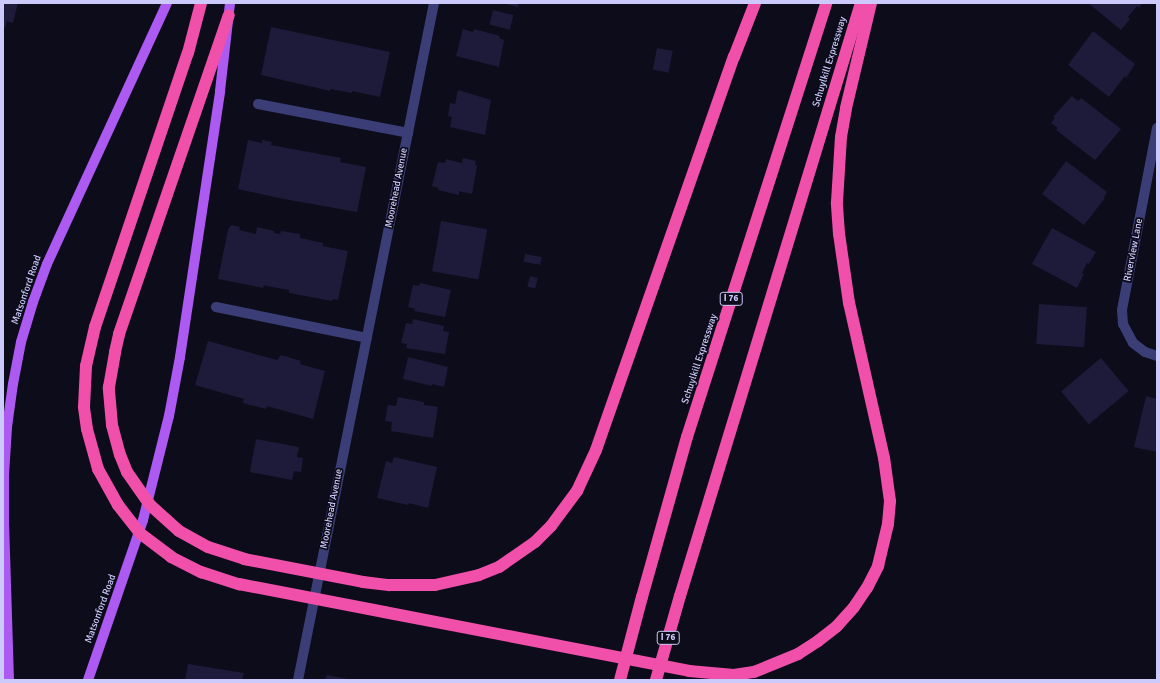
<!DOCTYPE html>
<html>
<head>
<meta charset="utf-8">
<style>
  body { margin:0 }
  #map { position:relative; width:1160px; height:683px; overflow:hidden; background:#0d0c1a; font-family:Signika,sans-serif }
  div>[style] { position:absolute }
  [style*='--x'] { left:calc(var(--x)*1px); top:calc(var(--y)*1px); width:calc(var(--w)*1px); rotate:calc(var(--a)*1deg) }
  .building>* { inset:0; background:#1e1a3a; transform-origin:0 0 }
  .lane>* { height:10px; margin:-5px; padding:0 5px; transform-origin:5px; border-radius:5px; background:#3b3e76 }
  .street>* { height:10px; margin:-5px; padding:0 5px; transform-origin:5px; border-radius:5px; background:#3b3e76 }
  .primary>* { height:10px; margin:-5px; padding:0 5px; transform-origin:5px; border-radius:5px; background:#ac5af1 }
  .highway>* { height:12px; margin:-6px; padding:0 6px; transform-origin:6px; border-radius:6px; background:#f04faa }
  .highway-bridge>* { height:12px; margin:-6px; padding:0 6px; transform-origin:6px; border-radius:6px; background:#f04faa }
  span { translate:-50% -50%; white-space:nowrap; text-align:center; line-height:1.15; -webkit-text-stroke:3.5px #0d0c1a; paint-order:stroke }
  .shield-label span { padding:1px 3px; background:#0d0c1a; border:1px solid; border-radius:3px; -webkit-text-stroke-width:0 }
  .shield-label { font-size:9px; color:#cccafb; font-weight:700 }
  .street-label { font-size:10px; color:#cccafb }
  .frame { position:absolute; inset:0; border:4px solid #cccafb; pointer-events:none }
</style>
</head>
<body>
<div id="map">
  <div class="building">
    <div style="clip-path:polygon(3px 3px,18px 3px,13px 23px,7px 21px,5px 28px,3px 27px)"></div>
    <div style="clip-path:polygon(501px 3px,519px 3px,518px 7px)"></div>
    <div style="clip-path:polygon(1088px 3px,1142px 3px,1139px 8px,1137px 6px,1128px 17px,1130px 19px,1121px 30px)"></div>
    <div style="left:493px;top:10px;width:21px;height:15px;rotate:14deg"></div>
    <div style="clip-path:polygon(271px 27px,390px 52px,380px 97px,352px 91px,352px 93px,330px 89px,330px 91px,261px 75px)"></div>
    <div style="clip-path:polygon(463px 29px,473px 32px,474px 29px,500px 36px,499px 38px,504px 40px,499px 67px,456px 56px)"></div>
    <div style="clip-path:polygon(1093px 31px,1135px 64px,1126px 78px,1125px 76px,1109px 97px,1068px 65px)"></div>
    <div style="left:657px;top:48px;width:16px;height:22px;rotate:11deg"></div>
    <div style="clip-path:polygon(458px 90px,491px 100px,485px 135px,450px 127px,452px 117px,448px 116px,450px 103px,455px 104px)"></div>
    <div style="clip-path:polygon(1072px 96px,1078px 101px,1081px 98px,1121px 129px,1095px 160px,1056px 130px,1058px 128px,1051px 123px,1055px 118px,1053px 117px)"></div>
    <div style="clip-path:polygon(248px 140px,262px 143px,262px 140px,272px 142px,271px 145px,341px 158px,340px 162px,366px 167px,357px 212px,284px 199px,238px 189px)"></div>
    <div style="clip-path:polygon(463px 158px,476px 161px,475px 165px,477px 166px,472px 194px,459px 191px,459px 195px,438px 190px,439px 188px,432px 186px,438px 162px,445px 163px,446px 159px,462px 163px)"></div>
    <div style="clip-path:polygon(1066px 161px,1107px 192px,1104px 197px,1105px 198px,1084px 225px,1042px 194px)"></div>
    <div style="left:441px;top:221px;width:47px;height:51px;rotate:10deg"></div>
    <div style="clip-path:polygon(231px 225px,240px 227px,239px 230px,256px 234px,257px 227px,274px 231px,274px 233px,280px 234px,281px 231px,300px 234px,300px 238px,323px 243px,323px 246px,348px 251px,338px 300px,333px 299px,332px 301px,289px 293px,289px 290px,266px 286px,264px 285px,263px 288px,218px 279px,228px 230px)"></div>
    <div style="clip-path:polygon(1052px 228px,1096px 252px,1089px 264px,1087px 263px,1082px 273px,1084px 274px,1077px 288px,1032px 264px)"></div>
    <div style="left:525px;top:254px;width:17px;height:8px;rotate:10deg"></div>
    <div style="left:530px;top:276px;width:8px;height:11px;rotate:14deg"></div>
    <div style="clip-path:polygon(420px 283px,451px 290px,445px 317px,414px 311px,415px 309px,408px 307px,413px 285px,419px 286px)"></div>
    <div style="left:1039px;top:304px;width:48px;height:40px;rotate:4deg"></div>
    <div style="clip-path:polygon(413px 319px,444px 326px,443px 331px,449px 332px,445px 354px,406px 348px,407px 344px,401px 343px,406px 323px,412px 324px)"></div>
    <div style="clip-path:polygon(208px 341px,277px 360px,281px 355px,301px 361px,300px 364px,325px 371px,313px 419px,267px 406px,266px 409px,243px 403px,244px 399px,195px 385px)"></div>
    <div style="clip-path:polygon(408px 357px,448px 367px,444px 387px,432px 384px,432px 386px,403px 379px)"></div>
    <div style="left:1101px;top:358px;width:43px;height:52px;rotate:50deg"></div>
    <div style="clip-path:polygon(1146px 396px,1157px 399px,1157px 452px,1134px 447px)"></div>
    <div style="clip-path:polygon(398px 397px,424px 402px,424px 405px,438px 407px,433px 438px,391px 431px,392px 422px,385px 421px,388px 405px,396px 406px)"></div>
    <div style="clip-path:polygon(256px 439px,299px 447px,297px 457px,303px 458px,301px 472px,294px 471px,292px 480px,250px 472px)"></div>
    <div style="clip-path:polygon(394px 457px,437px 467px,428px 508px,409px 503px,408px 505px,377px 498px,386px 461px,392px 463px)"></div>
    <div style="clip-path:polygon(188px 664px,244px 673px,242px 680px,185px 680px)"></div>
    <div style="clip-path:polygon(327px 675px,348px 679px,348px 680px,325px 680px)"></div>
  </div>
  <div class="lane">
    <div style="--x:258;--y:104;--w:153;--a:10.9"></div>
    <div style="--x:216;--y:307;--w:154;--a:11.6"></div>
  </div>
  <div class="street">
    <div style="--x:1157;--y:128;--w:185;--a:100.9"></div>
    <div style="--x:1122;--y:310;--w:14;--a:86"></div>
    <div style="--x:1123;--y:324;--w:21;--a:62"></div>
    <div style="--x:1133;--y:343;--w:15;--a:37"></div>
    <div style="--x:1145;--y:352;--w:13;--a:18"></div>
    <div style="--x:298;--y:680;--w:691;--a:-78.64"></div>
  </div>
  <div class="primary">
    <div style="--x:9;--y:680;--w:155;--a:-91.8"></div>
    <div style="--x:4;--y:525;--w:50;--a:-90"></div>
    <div style="--x:4;--y:475;--w:48;--a:-86.4"></div>
    <div style="--x:7;--y:427;--w:43;--a:-82.1"></div>
    <div style="--x:13;--y:384;--w:43;--a:-79.2"></div>
    <div style="--x:21;--y:342;--w:42;--a:-73.3"></div>
    <div style="--x:33;--y:302;--w:40;--a:-69.8"></div>
    <div style="--x:47;--y:264;--w:287;--a:-65.3"></div>
    <div style="--x:88;--y:680;--w:169;--a:-71"></div>
    <div style="--x:143;--y:520;--w:107;--a:-76"></div>
    <div style="--x:169;--y:416;--w:60;--a:-79.4"></div>
    <div style="--x:180;--y:357;--w:269;--a:-81.4"></div>
    <div style="--x:220;--y:91;--w:89;--a:-83.5"></div>
  </div>
  <div class="highway">
    <div style="--x:127;--y:472;--w:18;--a:-112"></div>
    <div style="--x:120;--y:455;--w:31;--a:-105"></div>
    <div style="--x:112;--y:425;--w:38;--a:-95"></div>
    <div style="--x:109;--y:387;--w:36;--a:-80"></div>
    <div style="--x:115;--y:352;--w:18;--a:-77"></div>
    <div style="--x:119;--y:334;--w:337;--a:-71"></div>
    <div style="--x:118;--y:505;--w:41;--a:-119.1"></div>
    <div style="--x:98;--y:469;--w:41;--a:-105.4"></div>
    <div style="--x:87;--y:429;--w:22;--a:-98"></div>
    <div style="--x:84;--y:407;--w:41;--a:-87.2"></div>
    <div style="--x:86;--y:366;--w:40;--a:-77"></div>
    <div style="--x:95;--y:327;--w:289;--a:-71.3"></div>
    <div style="--x:188;--y:53;--w:52;--a:-75.4"></div>
    <div style="--x:179;--y:531;--w:33;--a:29"></div>
    <div style="--x:208;--y:547;--w:38;--a:18"></div>
    <div style="--x:171;--y:557;--w:34;--a:27"></div>
    <div style="--x:201;--y:572;--w:40;--a:18"></div>
    <div style="--x:389;--y:585;--w:46;--a:0"></div>
    <div style="--x:435;--y:585;--w:45;--a:-12.8"></div>
    <div style="--x:479;--y:575;--w:22;--a:-22"></div>
    <div style="--x:499;--y:567;--w:44;--a:-34.8"></div>
    <div style="--x:535;--y:542;--w:23;--a:-45"></div>
    <div style="--x:551;--y:526;--w:44;--a:-53.4"></div>
    <div style="--x:577;--y:491;--w:45;--a:-65.1"></div>
    <div style="--x:596;--y:450;--w:417;--a:-70.7"></div>
    <div style="--x:734;--y:57;--w:58;--a:-68.7"></div>
    <div style="--x:680;--y:596;--w:620;--a:-73.03"></div>
    <div style="--x:642;--y:597;--w:166;--a:-74.3"></div>
    <div style="--x:687;--y:437;--w:456;--a:-72.2"></div>
    <div style="--x:384;--y:612;--w:311;--a:10.9"></div>
    <div style="--x:689;--y:671;--w:45;--a:5.1"></div>
    <div style="--x:734;--y:675;--w:20;--a:-9"></div>
    <div style="--x:754;--y:672;--w:48;--a:-22.2"></div>
    <div style="--x:798;--y:654;--w:24;--a:-33"></div>
    <div style="--x:818;--y:641;--w:24;--a:-38"></div>
    <div style="--x:837;--y:626;--w:25;--a:-48"></div>
    <div style="--x:854;--y:607;--w:23;--a:-56"></div>
    <div style="--x:867;--y:588;--w:25;--a:-63"></div>
    <div style="--x:878;--y:566;--w:43;--a:-76.6"></div>
    <div style="--x:888;--y:524;--w:23;--a:-85"></div>
    <div style="--x:890;--y:501;--w:43;--a:-97.9"></div>
    <div style="--x:884;--y:458;--w:159;--a:-102.7"></div>
    <div style="--x:849;--y:303;--w:70;--a:-98.2"></div>
    <div style="--x:839;--y:234;--w:32;--a:-94"></div>
    <div style="--x:837;--y:202;--w:65;--a:-86.5"></div>
    <div style="--x:841;--y:137;--w:29;--a:-80"></div>
    <div style="--x:846;--y:108;--w:108;--a:-76.6"></div>
  </div>
  <div class="highway-bridge">
    <div style="--x:127;--y:472;--w:39;--a:55"></div>
    <div style="--x:149;--y:504;--w:40;--a:42"></div>
    <div style="--x:118;--y:505;--w:37;--a:52"></div>
    <div style="--x:141;--y:534;--w:38;--a:37"></div>
    <div style="--x:244;--y:559;--w:121;--a:10.9"></div>
    <div style="--x:363;--y:582;--w:26;--a:7"></div>
    <div style="--x:239;--y:584;--w:148;--a:10.9"></div>
    <div style="--x:620;--y:680;--w:86;--a:-75.2"></div>
    <div style="--x:656;--y:680;--w:87;--a:-74.1"></div>
  </div>
  <div class="shield-label">
    <span style="left:731px;top:299px">I 76</span>
    <span style="left:668px;top:638px">I 76</span>
  </div>
  <div class="street-label">
    <span style="left:830px;top:62px;rotate:-73deg">Schuylkill Expressway</span>
    <span style="left:397px;top:188px;rotate:-79deg">Moorehead Avenue</span>
    <span style="left:1134px;top:250px;rotate:-79deg">Riverview Lane</span>
    <span style="left:27px;top:290px;rotate:-71deg">Matsonford Road</span>
    <span style="left:700px;top:359px;rotate:-72deg">Schuylkill Expressway</span>
    <span style="left:332px;top:509px;rotate:-79deg">Moorehead Avenue</span>
    <span style="left:101px;top:609px;rotate:-70deg">Matsonford Road</span>
  </div>
  <div class="frame"></div>
</div>
</body>
</html>
